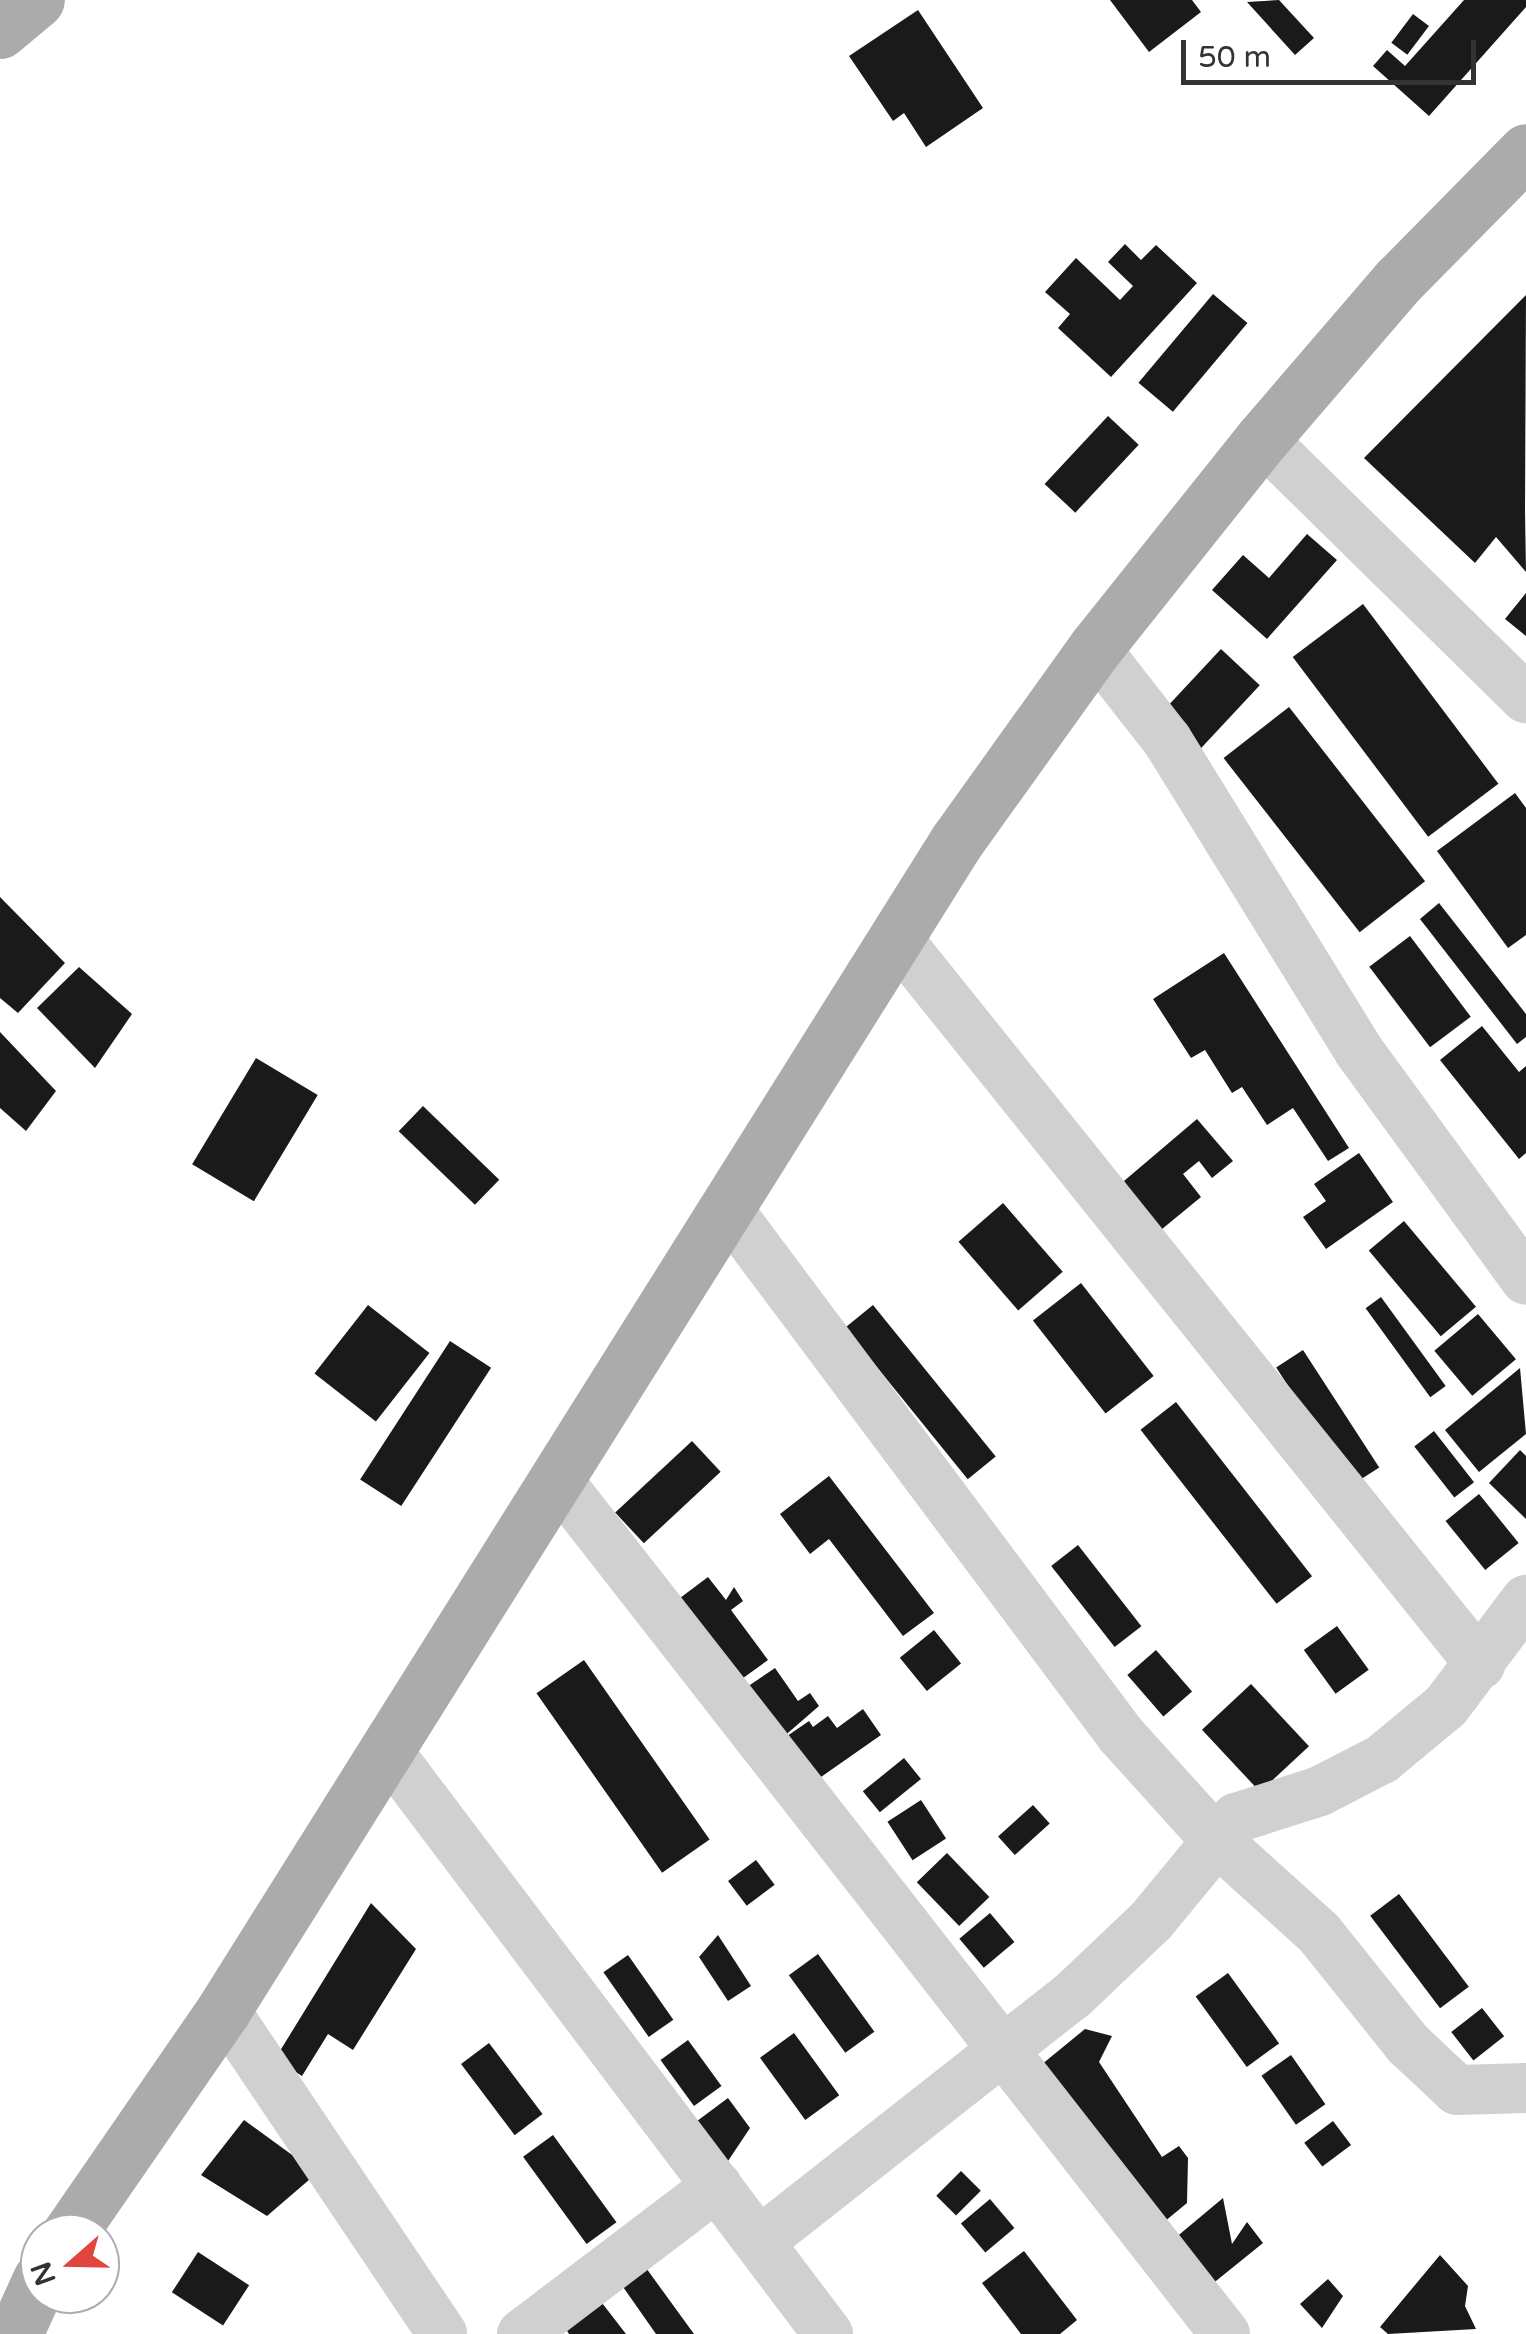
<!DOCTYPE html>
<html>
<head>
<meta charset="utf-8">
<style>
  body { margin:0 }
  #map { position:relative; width:1526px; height:2334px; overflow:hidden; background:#fff; font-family:"Varela Round",sans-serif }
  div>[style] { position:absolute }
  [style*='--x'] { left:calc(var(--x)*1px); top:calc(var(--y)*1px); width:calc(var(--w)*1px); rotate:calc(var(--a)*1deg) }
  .building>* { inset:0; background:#1a1a1a; transform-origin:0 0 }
  .minor>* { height:50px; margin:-25px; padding:0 25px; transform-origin:25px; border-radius:25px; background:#d0d0d0 }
  .major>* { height:55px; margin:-27.5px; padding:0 27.5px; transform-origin:27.5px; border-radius:27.5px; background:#ababab }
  span { translate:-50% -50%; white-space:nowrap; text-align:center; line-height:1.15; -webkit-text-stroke:10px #fff; paint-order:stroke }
  .north { position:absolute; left:20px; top:2214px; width:100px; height:100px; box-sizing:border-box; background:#fff; border:2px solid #adadad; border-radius:50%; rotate:250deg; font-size:28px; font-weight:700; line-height:40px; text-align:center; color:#333 }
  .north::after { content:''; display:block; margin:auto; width:35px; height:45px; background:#e1453d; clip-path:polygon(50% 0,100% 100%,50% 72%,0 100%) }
  .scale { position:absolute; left:1181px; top:40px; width:295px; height:45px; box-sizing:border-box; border:5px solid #333; border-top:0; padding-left:12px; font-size:30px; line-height:35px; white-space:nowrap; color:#333; -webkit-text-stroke:8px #fff; paint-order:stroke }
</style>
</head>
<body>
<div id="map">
  <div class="building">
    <div style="clip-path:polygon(1110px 0,1192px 0,1201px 12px,1149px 52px)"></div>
    <div style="clip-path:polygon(1279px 0,1314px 38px,1295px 55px,1247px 2px)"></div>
    <div style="clip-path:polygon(1464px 0,1526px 0,1526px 7px,1429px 116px,1373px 66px,1387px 50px,1405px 66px)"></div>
    <div style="clip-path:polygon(918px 10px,983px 108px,926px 147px,904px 113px,893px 121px,849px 56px)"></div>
    <div style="left:1413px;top:14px;width:20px;height:36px;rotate:37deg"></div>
    <div style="clip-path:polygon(1125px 244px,1141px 260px,1156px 245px,1197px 283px,1111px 377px,1058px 328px,1070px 314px,1045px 292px,1076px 258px,1120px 300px,1133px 286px,1108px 262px)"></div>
    <div style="left:1213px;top:294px;width:45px;height:116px;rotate:40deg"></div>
    <div style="clip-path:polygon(1526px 295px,1525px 511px,1526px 572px,1496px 537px,1475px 563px,1364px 458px)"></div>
    <div style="left:1108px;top:416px;width:42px;height:93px;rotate:43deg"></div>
    <div style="clip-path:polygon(1307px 534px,1337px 560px,1267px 639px,1212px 590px,1243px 555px,1269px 578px)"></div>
    <div style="clip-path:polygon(1526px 593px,1526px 636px,1505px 619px)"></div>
    <div style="left:1363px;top:604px;width:225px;height:88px;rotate:53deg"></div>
    <div style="left:1221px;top:649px;width:53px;height:90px;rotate:43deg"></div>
    <div style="left:1289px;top:707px;width:221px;height:83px;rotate:52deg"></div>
    <div style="clip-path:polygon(1515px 793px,1526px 808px,1526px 935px,1508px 948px,1437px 851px)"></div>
    <div style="clip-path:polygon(0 897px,65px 963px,18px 1013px,0 998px)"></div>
    <div style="clip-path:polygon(1439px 903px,1526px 1014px,1526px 1037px,1517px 1044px,1420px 919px)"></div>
    <div style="left:1410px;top:936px;width:101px;height:51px;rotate:53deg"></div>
    <div style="clip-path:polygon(1224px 953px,1349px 1148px,1328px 1161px,1293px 1108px,1267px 1125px,1242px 1087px,1232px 1093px,1205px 1050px,1191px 1058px,1153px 999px)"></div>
    <div style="clip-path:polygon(79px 967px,132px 1014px,95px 1068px,37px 1008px)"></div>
    <div style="clip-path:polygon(1482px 1026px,1519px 1072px,1526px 1066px,1526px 1153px,1519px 1159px,1440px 1060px)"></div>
    <div style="clip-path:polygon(0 1032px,56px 1091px,26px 1131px,0 1108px)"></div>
    <div style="left:256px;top:1058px;width:72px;height:124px;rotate:31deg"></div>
    <div style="left:423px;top:1106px;width:106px;height:35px;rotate:44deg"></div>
    <div style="clip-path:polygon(1197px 1119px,1233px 1161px,1212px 1178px,1199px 1161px,1183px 1174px,1201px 1197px,1156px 1234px,1124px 1181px)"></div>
    <div style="clip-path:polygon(1359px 1153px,1393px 1202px,1326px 1249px,1303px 1217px,1326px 1201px,1314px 1184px)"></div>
    <div style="left:1003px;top:1203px;width:91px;height:59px;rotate:49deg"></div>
    <div style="left:1404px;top:1221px;width:112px;height:46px;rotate:50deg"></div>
    <div style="left:1081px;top:1283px;width:118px;height:61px;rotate:52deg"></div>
    <div style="left:1381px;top:1297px;width:110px;height:19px;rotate:54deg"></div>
    <div style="left:368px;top:1305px;width:78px;height:87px;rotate:38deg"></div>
    <div style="left:873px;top:1305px;width:195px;height:36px;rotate:51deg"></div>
    <div style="left:1478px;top:1314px;width:59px;height:57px;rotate:50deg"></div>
    <div style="left:450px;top:1341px;width:49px;height:165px;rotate:33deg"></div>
    <div style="left:1303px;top:1350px;width:140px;height:32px;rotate:57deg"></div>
    <div style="clip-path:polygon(1520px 1368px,1526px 1434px,1479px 1472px,1445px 1430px)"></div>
    <div style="left:1176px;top:1402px;width:221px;height:45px;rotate:52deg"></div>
    <div style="left:1434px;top:1431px;width:65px;height:25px;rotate:52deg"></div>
    <div style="left:692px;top:1441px;width:42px;height:105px;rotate:47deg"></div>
    <div style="clip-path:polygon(1520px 1450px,1526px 1456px,1526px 1519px,1489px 1483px)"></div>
    <div style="clip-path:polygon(829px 1476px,934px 1613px,903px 1636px,829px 1539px,810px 1554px,780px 1514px)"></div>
    <div style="left:1479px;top:1494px;width:63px;height:43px;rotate:51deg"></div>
    <div style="left:1078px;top:1545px;width:103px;height:34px;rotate:52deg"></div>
    <div style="clip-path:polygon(708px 1577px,726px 1600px,734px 1587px,743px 1601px,731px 1610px,768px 1660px,732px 1686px,672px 1604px)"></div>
    <div style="left:1337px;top:1626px;width:54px;height:41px;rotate:54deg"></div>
    <div style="left:934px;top:1630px;width:43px;height:44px;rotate:51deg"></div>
    <div style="left:1156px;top:1650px;width:55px;height:38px;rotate:49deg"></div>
    <div style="left:584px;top:1660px;width:219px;height:58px;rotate:55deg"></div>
    <div style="clip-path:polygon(775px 1668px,798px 1701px,810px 1693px,819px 1706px,774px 1745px,738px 1693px)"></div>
    <div style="left:1251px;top:1684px;width:85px;height:67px;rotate:47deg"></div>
    <div style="clip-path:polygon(863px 1709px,881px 1735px,801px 1791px,774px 1745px,809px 1721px,813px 1727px,828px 1716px,837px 1728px)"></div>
    <div style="left:904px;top:1758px;width:27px;height:53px;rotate:51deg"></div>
    <div style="left:921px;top:1800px;width:46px;height:40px;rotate:57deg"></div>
    <div style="left:1033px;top:1805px;width:25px;height:47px;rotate:48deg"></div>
    <div style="left:947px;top:1853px;width:61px;height:42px;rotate:46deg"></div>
    <div style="left:756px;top:1860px;width:31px;height:35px;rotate:53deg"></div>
    <div style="left:1399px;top:1894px;width:116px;height:36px;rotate:53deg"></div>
    <div style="clip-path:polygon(371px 1903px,416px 1949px,353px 2050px,328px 2034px,302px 2076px,275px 2059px)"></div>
    <div style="left:990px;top:1913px;width:38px;height:40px;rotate:50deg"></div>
    <div style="clip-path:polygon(718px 1935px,751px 1986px,728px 2001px,699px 1957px)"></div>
    <div style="left:818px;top:1954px;width:96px;height:36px;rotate:54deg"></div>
    <div style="left:628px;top:1955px;width:79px;height:30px;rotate:55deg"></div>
    <div style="left:1228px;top:1973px;width:87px;height:40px;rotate:54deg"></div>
    <div style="left:1482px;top:2008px;width:36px;height:39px;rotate:52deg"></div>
    <div style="clip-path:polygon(1085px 2029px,1112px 2036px,1099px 2062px,1162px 2157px,1179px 2146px,1188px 2158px,1187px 2203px,1164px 2222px,1041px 2065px)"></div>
    <div style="left:794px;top:2033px;width:77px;height:42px;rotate:54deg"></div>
    <div style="left:688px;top:2040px;width:57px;height:34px;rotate:54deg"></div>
    <div style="left:489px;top:2043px;width:89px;height:35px;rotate:53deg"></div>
    <div style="left:1291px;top:2055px;width:60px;height:36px;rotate:55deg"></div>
    <div style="clip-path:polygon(728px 2098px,750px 2128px,724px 2167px,693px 2124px)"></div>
    <div style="clip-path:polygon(244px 2120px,317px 2173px,267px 2216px,201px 2175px)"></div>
    <div style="left:1333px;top:2121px;width:30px;height:36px;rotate:53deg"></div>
    <div style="left:553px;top:2135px;width:108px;height:37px;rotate:54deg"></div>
    <div style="left:961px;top:2171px;width:28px;height:35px;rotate:45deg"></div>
    <div style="clip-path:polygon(1223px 2198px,1232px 2244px,1247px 2222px,1263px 2243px,1211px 2285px,1174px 2239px)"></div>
    <div style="left:990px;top:2199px;width:38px;height:38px;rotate:50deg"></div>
    <div style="clip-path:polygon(633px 2250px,694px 2334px,656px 2334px,614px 2274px)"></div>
    <div style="clip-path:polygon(1024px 2251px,1077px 2320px,1060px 2334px,1021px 2334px,982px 2283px)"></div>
    <div style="left:198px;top:2252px;width:61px;height:48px;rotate:33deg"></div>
    <div style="clip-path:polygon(1440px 2255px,1468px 2286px,1465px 2306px,1476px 2329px,1388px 2334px,1380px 2327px)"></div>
    <div style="clip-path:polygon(1328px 2279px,1343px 2296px,1322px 2328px,1300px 2304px)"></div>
    <div style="clip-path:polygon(592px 2290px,626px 2334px,569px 2334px,558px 2316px)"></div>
  </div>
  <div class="minor">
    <div style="--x:1262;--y:439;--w:370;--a:44.5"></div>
    <div style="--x:1095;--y:648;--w:117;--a:52"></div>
    <div style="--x:1167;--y:740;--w:365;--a:58.3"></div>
    <div style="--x:1359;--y:1051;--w:283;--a:53.9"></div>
    <div style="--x:896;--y:937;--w:933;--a:51.23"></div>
    <div style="--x:727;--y:1208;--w:658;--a:53.22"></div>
    <div style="--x:1121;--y:1735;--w:140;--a:47.9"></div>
    <div style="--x:1215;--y:1839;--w:140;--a:42.1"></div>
    <div style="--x:1319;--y:1933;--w:142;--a:51.3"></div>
    <div style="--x:1408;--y:2044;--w:67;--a:43.2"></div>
    <div style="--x:1457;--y:2090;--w:69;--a:-1.7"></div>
    <div style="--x:557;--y:1479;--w:1085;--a:52"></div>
    <div style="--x:387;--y:1750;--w:732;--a:52.94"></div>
    <div style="--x:224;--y:2009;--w:391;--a:56.1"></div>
    <div style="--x:759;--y:2242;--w:398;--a:-38.2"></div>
    <div style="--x:1072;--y:1996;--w:109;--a:-43.5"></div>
    <div style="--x:1151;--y:1921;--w:134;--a:-50.5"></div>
    <div style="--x:1236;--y:1818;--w:88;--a:-17.8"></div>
    <div style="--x:1320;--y:1791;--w:70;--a:-27.3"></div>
    <div style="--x:1382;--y:1759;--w:83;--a:-39.6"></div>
    <div style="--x:1446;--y:1706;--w:133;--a:-53"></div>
    <div style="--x:522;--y:2334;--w:245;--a:-37.2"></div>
  </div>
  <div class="major">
    <div style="--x:0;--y:31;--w:48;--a:-40"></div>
    <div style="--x:69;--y:2234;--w:273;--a:-55.4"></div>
    <div style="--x:224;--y:2009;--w:1378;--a:-57.9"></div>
    <div style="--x:956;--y:842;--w:239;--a:-54.4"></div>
    <div style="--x:1095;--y:648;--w:268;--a:-51.4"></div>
    <div style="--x:1262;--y:439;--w:210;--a:-49.3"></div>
    <div style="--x:1399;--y:280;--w:181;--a:-45.4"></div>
    <div style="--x:15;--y:2334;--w:60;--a:-65.6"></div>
  </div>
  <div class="north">N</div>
  <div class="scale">50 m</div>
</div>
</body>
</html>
